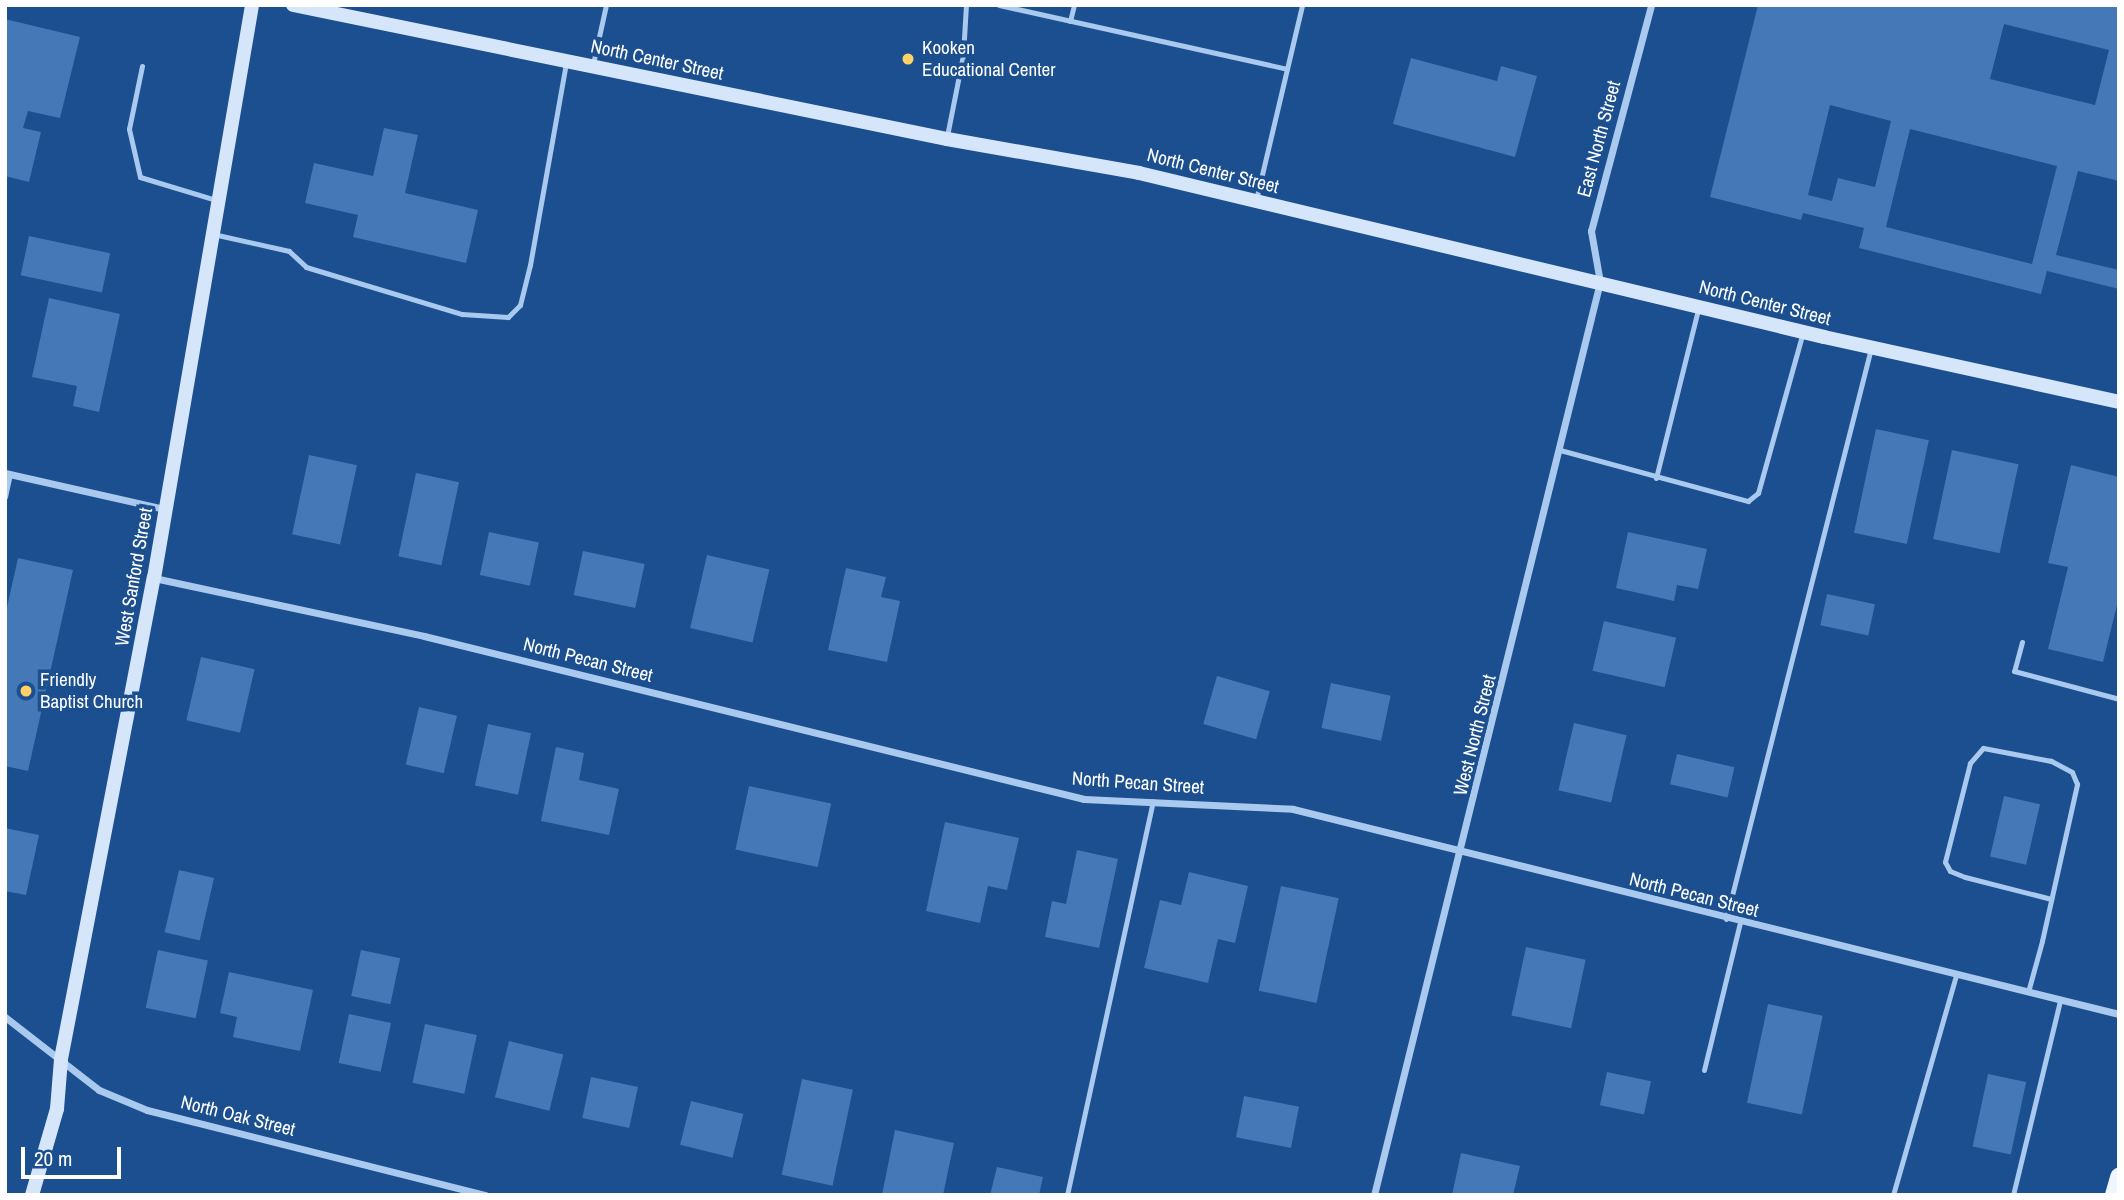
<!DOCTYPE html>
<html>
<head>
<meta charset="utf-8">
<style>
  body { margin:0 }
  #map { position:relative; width:2124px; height:1200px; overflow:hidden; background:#1b4f8f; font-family:"Archivo Narrow",sans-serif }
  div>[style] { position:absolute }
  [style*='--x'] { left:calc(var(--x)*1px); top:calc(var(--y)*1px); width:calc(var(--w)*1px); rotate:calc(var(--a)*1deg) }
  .building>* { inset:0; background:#4478b7; transform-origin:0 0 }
  .lane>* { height:5px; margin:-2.5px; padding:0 2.5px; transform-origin:2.5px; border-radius:2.5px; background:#a9c9ee }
  .street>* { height:7px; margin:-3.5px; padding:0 3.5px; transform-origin:3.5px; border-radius:3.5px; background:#a9c9ee }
  .secondary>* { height:14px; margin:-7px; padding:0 7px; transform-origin:7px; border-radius:7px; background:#d6e6fa }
  .primary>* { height:18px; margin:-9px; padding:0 9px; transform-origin:9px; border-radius:9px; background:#f0f6ff }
  .dots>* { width:19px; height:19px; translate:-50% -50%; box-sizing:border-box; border:4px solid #1b4f8f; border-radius:50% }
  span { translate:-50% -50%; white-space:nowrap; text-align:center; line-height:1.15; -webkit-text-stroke:7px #1b4f8f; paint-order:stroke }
  .poi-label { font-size:19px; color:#fff }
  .left { translate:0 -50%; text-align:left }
  .street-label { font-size:19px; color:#fff }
  .frame { position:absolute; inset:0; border:7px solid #fff; pointer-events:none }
  .scale { position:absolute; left:21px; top:1147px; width:100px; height:32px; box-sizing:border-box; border:4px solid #fff; border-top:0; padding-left:9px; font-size:21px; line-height:24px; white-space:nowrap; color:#fff; -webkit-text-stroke:5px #1b4f8f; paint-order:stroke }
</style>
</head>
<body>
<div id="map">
  <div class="building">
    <div style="clip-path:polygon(evenodd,1758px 5px,2119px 5px,2119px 181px,2078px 171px,2056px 255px,2119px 270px,2119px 289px,2047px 271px,2041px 294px,1859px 248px,1864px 228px,1803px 213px,1801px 220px,1710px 197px,1758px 5px,2004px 24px,2109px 50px,2095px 105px,1990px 79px,2004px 24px,1758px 5px,1830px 105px,1891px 121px,1875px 187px,1838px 178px,1832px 201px,1808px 195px,1830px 105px,1758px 5px,1910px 129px,2057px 166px,2032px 264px,1886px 227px,1910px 129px)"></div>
    <div style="clip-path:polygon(5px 19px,80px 37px,60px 118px,28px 111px,23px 128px,41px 132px,29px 182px,5px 176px)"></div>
    <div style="clip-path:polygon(1411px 58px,1497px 81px,1501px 66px,1537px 76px,1515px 157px,1393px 124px)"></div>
    <div style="clip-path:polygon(384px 128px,418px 135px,405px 193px,478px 210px,466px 263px,353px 237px,358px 215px,305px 203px,314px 163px,373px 176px)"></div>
    <div style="left:29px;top:236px;width:83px;height:40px;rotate:12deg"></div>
    <div style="clip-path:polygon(49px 298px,120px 314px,99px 412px,73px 406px,77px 386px,32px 377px)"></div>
    <div style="left:1876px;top:429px;width:54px;height:106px;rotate:12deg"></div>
    <div style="left:1952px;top:450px;width:68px;height:91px;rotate:12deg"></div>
    <div style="left:309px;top:455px;width:49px;height:81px;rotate:12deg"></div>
    <div style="clip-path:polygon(2071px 465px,2119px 477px,2119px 597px,2103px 662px,2048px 649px,2068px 567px,2048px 563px)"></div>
    <div style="left:416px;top:473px;width:44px;height:85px;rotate:12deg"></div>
    <div style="left:489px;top:532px;width:51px;height:44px;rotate:12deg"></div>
    <div style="clip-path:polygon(1628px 532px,1707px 549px,1698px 589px,1677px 585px,1674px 601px,1616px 588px)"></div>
    <div style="left:583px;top:551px;width:63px;height:45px;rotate:12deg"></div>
    <div style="left:707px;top:555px;width:64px;height:75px;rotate:13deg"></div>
    <div style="clip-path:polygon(18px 558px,73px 570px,28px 771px,5px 766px,5px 616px)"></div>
    <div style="clip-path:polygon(846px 568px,886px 577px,881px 597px,900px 601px,887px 662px,828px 650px)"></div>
    <div style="left:1827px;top:594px;width:49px;height:32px;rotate:12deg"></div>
    <div style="left:1604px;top:621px;width:74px;height:51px;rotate:13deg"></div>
    <div style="left:201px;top:657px;width:55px;height:65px;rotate:13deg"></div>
    <div style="left:1217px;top:676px;width:55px;height:50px;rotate:16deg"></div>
    <div style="left:1331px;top:683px;width:61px;height:46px;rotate:12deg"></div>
    <div style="left:419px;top:707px;width:39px;height:59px;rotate:13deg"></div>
    <div style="left:1574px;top:723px;width:54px;height:69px;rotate:13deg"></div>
    <div style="left:488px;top:724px;width:44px;height:63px;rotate:12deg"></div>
    <div style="clip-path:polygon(556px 747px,584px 753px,579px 780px,619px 789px,609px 835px,541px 821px)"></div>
    <div style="left:1677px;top:754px;width:59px;height:31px;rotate:13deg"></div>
    <div style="left:749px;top:786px;width:84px;height:65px;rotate:12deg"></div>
    <div style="left:2004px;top:796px;width:37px;height:62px;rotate:13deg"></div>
    <div style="clip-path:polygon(945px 822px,1019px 838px,1007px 890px,988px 886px,980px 923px,926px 911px)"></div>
    <div style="clip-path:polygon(5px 828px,39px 835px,26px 895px,5px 891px)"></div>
    <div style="clip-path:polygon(1077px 850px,1118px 859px,1099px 948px,1045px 937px,1052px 901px,1066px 904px)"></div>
    <div style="left:179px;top:870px;width:36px;height:64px;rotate:13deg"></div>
    <div style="clip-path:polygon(1189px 872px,1248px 886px,1235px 943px,1218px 939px,1208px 983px,1144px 968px,1160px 900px,1181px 905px)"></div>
    <div style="left:1281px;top:886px;width:59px;height:107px;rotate:12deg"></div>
    <div style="left:1526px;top:947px;width:61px;height:70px;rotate:12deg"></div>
    <div style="left:158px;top:950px;width:51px;height:59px;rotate:12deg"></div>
    <div style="left:361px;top:950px;width:40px;height:47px;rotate:12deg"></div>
    <div style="clip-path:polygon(229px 972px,313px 990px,300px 1051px,233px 1037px,237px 1017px,220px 1013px)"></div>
    <div style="left:1768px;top:1004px;width:56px;height:101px;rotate:12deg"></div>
    <div style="left:349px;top:1014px;width:43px;height:50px;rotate:12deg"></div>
    <div style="left:425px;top:1024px;width:53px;height:60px;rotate:12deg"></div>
    <div style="left:509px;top:1041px;width:56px;height:58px;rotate:14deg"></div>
    <div style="left:1607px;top:1072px;width:45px;height:34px;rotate:12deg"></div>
    <div style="left:1988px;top:1074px;width:39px;height:74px;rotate:12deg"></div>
    <div style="left:591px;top:1077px;width:48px;height:42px;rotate:12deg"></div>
    <div style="left:802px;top:1079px;width:52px;height:98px;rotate:12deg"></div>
    <div style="left:1244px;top:1096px;width:56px;height:42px;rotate:11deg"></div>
    <div style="left:691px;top:1101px;width:54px;height:45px;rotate:14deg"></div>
    <div style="clip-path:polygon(895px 1130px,954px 1143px,943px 1195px,882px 1195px)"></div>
    <div style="clip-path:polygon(1461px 1153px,1520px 1166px,1513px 1195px,1452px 1195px)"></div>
    <div style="clip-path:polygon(997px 1167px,1043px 1177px,1039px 1195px,990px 1195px)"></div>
  </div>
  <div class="lane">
    <div style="--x:999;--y:5;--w:295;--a:12.5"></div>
    <div style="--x:1070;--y:21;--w:16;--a:-76"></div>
    <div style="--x:593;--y:64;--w:60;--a:-77.6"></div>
    <div style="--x:142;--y:66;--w:64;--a:101.7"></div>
    <div style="--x:129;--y:129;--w:49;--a:77.1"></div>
    <div style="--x:140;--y:177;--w:79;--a:16.8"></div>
    <div style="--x:947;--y:136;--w:83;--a:-78.8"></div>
    <div style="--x:963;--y:55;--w:50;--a:-86.6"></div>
    <div style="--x:1256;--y:200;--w:200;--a:-76.7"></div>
    <div style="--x:213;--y:234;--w:78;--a:12.6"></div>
    <div style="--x:289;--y:251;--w:23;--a:43"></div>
    <div style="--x:306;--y:267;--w:163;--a:16.8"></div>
    <div style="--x:462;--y:314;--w:46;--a:3.7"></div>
    <div style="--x:508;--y:317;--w:17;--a:-45"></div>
    <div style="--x:520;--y:305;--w:41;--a:-76"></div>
    <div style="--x:530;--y:265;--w:205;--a:-79.9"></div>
    <div style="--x:1560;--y:450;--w:195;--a:15.2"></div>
    <div style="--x:1748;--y:501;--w:13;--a:-39"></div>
    <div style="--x:1758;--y:493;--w:164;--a:-74.4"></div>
    <div style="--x:1656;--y:478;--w:174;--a:-76"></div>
    <div style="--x:5;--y:497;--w:24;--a:-78"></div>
    <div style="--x:2022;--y:642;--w:30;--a:105"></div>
    <div style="--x:2014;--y:671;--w:109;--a:14.9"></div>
    <div style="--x:1726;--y:919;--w:589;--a:-75.75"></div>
    <div style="--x:2028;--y:992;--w:53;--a:-74.6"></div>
    <div style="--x:2042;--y:941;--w:161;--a:-77.4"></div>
    <div style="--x:2077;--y:784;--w:13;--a:-113"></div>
    <div style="--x:2072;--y:772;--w:24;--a:-152"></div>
    <div style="--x:2051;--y:761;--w:69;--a:-169.2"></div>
    <div style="--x:1983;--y:748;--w:20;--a:131"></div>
    <div style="--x:1970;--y:763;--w:102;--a:104.2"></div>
    <div style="--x:1945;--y:862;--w:10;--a:61"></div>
    <div style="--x:1950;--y:871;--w:16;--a:22"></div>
    <div style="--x:1965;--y:877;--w:89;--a:14.3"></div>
    <div style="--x:1704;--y:1070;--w:152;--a:-76.3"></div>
    <div style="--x:1067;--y:1195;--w:403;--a:-77.7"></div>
    <div style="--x:1893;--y:1195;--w:229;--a:-74"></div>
    <div style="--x:2013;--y:1195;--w:201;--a:-76.4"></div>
  </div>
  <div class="street">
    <div style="--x:5;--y:473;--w:164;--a:12.7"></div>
    <div style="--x:154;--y:578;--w:276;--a:12.1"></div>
    <div style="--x:424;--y:636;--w:680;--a:13.87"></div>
    <div style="--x:1084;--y:799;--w:209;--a:2.7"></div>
    <div style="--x:1293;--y:809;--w:851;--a:13.94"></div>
    <div style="--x:5;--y:1017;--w:119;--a:37.8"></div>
    <div style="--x:99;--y:1090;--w:52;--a:22.6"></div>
    <div style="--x:147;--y:1110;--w:349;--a:14.1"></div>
    <div style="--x:1374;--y:1195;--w:903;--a:-76.1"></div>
    <div style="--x:1591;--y:318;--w:37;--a:-76"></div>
    <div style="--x:1600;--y:282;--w:52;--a:-100"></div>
    <div style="--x:1591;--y:231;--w:234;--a:-75.1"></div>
  </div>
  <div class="secondary">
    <div style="--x:293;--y:5;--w:668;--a:11.58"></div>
    <div style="--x:947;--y:139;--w:195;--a:10"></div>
    <div style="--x:1139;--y:173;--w:704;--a:13.46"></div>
    <div style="--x:1824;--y:337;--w:302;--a:12.4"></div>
    <div style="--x:32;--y:1195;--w:90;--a:-73.8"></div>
    <div style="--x:57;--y:1109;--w:50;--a:-85.4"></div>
    <div style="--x:61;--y:1059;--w:490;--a:-79.1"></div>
    <div style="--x:154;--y:578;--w:581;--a:-80.29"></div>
  </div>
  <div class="primary">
    <div style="--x:2114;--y:1195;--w:19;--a:-74"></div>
  </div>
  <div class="dots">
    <div style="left:908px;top:59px;background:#ffd166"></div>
    <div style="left:26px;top:691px;background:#ffd166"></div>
  </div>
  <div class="poi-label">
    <span class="left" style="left:922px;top:59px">Kooken<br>Educational Center</span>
    <span class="left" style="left:40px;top:691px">Friendly<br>Baptist Church</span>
  </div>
  <div class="street-label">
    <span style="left:657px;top:60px;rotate:12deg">North Center Street</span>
    <span style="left:1599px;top:139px;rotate:-75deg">East North Street</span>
    <span style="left:1213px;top:171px;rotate:14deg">North Center Street</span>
    <span style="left:1765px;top:303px;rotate:14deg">North Center Street</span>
    <span style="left:134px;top:577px;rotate:-80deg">West Sanford Street</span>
    <span style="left:588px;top:660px;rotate:14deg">North Pecan Street</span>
    <span style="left:1475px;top:735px;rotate:-76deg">West North Street</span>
    <span style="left:1138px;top:783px;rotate:4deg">North Pecan Street</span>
    <span style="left:1694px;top:895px;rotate:14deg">North Pecan Street</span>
    <span style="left:238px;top:1116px;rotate:14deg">North Oak Street</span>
  </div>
  <div class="frame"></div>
  <div class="scale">20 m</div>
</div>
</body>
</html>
